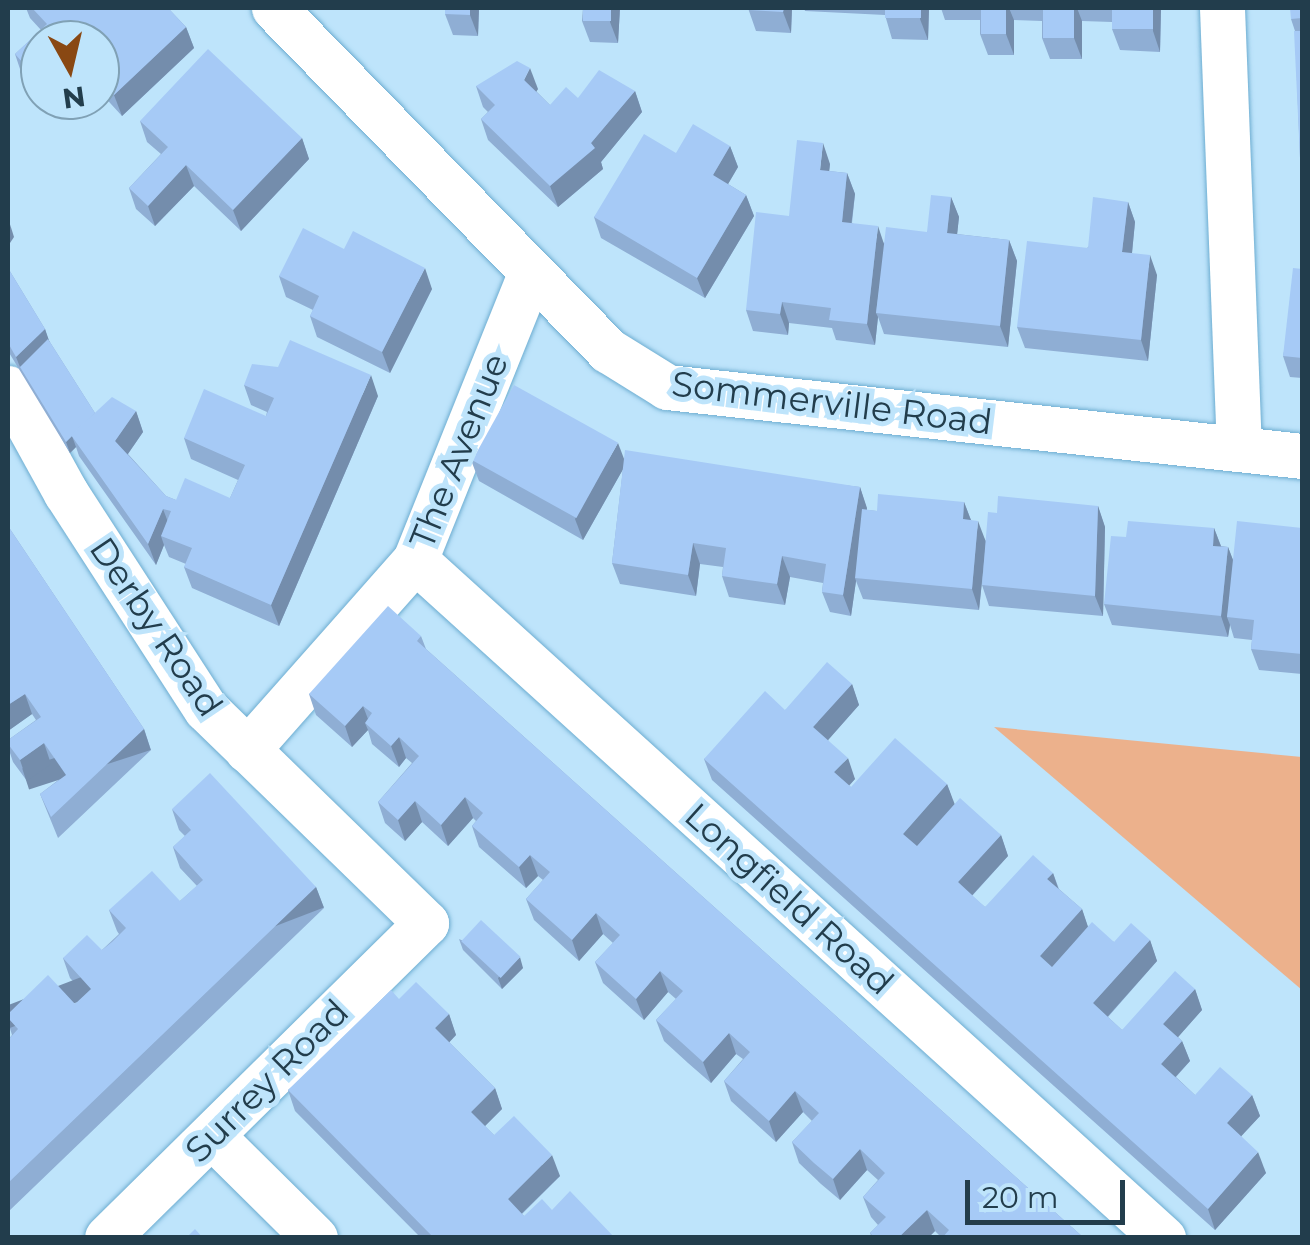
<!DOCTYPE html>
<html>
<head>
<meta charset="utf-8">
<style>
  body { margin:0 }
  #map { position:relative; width:1310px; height:1245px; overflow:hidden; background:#bee4fb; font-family:Montserrat,sans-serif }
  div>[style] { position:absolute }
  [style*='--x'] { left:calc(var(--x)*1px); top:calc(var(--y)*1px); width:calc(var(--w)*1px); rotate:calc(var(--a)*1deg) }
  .green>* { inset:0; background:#ecb18c }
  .roads { filter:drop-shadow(0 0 2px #6dadd1) drop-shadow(0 0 2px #6dadd1) }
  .street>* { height:45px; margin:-22.5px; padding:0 22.5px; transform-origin:22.5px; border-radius:22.5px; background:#fff }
  .wall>* { inset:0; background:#8faed4 }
  .shaded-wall>* { inset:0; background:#748dac; transform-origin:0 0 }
  .building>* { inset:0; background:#a6caf6; transform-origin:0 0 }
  span { translate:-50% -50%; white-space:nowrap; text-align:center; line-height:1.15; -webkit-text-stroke:10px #bee4fb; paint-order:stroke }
  .street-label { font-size:35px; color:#223d4c }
  .frame { position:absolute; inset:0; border:10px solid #223d4c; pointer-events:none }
  .north { position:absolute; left:20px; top:20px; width:100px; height:100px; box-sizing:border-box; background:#bee4fb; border:2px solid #80a1b5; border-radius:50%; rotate:172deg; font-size:28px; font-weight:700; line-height:40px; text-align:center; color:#223d4c }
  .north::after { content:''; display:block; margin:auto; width:35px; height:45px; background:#894813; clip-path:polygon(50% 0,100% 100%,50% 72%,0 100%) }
  .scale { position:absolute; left:965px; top:1180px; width:160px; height:45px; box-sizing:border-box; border:5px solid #223d4c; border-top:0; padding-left:12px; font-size:30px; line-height:35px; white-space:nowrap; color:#223d4c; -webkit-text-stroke:8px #bee4fb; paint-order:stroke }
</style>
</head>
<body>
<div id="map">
  <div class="green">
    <div style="clip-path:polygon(994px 727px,1302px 757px,1302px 990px)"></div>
  </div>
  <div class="roads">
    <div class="street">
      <div style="--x:274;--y:8;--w:479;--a:45.7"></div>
      <div style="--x:609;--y:351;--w:68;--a:31.8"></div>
      <div style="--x:667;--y:387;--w:639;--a:6.2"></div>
      <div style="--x:1222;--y:8;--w:441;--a:87.8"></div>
      <div style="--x:8;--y:388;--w:120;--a:61.1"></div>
      <div style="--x:66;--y:493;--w:257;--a:57.1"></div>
      <div style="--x:206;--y:709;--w:307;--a:44.2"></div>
      <div style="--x:426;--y:923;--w:448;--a:135.4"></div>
      <div style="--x:415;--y:560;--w:1010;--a:42.19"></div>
      <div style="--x:247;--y:750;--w:254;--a:-48.5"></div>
      <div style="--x:415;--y:560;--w:308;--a:-68.1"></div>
      <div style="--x:212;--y:1136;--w:145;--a:44.7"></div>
    </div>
  </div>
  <div class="wall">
    <div style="clip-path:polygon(26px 8px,168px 8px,186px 27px,194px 48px,122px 116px,100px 92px,100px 40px,40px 40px,40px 94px,22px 75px,15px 54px,41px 30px,30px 18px)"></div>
    <div style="clip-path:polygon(479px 8px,478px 36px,453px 35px,445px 14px)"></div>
    <div style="clip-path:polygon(583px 8px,620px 8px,618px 43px,590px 42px,582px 21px)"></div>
    <div style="clip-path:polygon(741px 8px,792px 8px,791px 33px,756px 31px,748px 8px)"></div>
    <div style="clip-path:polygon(804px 8px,929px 8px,928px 40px,892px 39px,885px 15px,805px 11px)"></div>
    <div style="clip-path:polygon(941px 8px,1161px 8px,1160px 52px,1120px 50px,1112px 29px,1112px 22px,1082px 21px,1082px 59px,1050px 59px,1042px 38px,1042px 21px,1014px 20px,1014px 55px,988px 55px,980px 34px,980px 20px,945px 20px)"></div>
    <div style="clip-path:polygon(1302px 8px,1302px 165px,1300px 158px,1295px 31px,1291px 19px)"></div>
    <div style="clip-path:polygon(476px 86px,538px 89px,536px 91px,550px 105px,578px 98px,635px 91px,642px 112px,601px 162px,603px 169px,558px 207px,488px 140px,481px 119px,488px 112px,483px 107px)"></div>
    <div style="clip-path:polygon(45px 100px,84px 100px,63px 119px)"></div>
    <div style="clip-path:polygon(140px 121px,302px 138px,309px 159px,241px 231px,194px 186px,155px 226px,136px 209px,129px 188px,161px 154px,147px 142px)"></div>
    <div style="clip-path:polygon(730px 146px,738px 167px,728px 184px,746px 195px,754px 216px,705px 298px,601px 238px,594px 217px,676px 153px)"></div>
    <div style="clip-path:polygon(830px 164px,829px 171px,847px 173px,855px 194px,852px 223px,884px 243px,927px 232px,951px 197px,959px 217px,957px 234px,1009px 240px,1017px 261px,1008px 347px,884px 334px,878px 317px,875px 345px,836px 340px,832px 328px,789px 323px,788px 335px,753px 331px,746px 310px,789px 216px)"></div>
    <div style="clip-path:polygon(1128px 202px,1135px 222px,1132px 253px,1157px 275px,1148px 361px,1025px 348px,1017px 327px)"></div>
    <div style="clip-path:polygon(344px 249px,432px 289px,390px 373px,317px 337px,310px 316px,313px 310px,286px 297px,279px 276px)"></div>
    <div style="clip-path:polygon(8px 268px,45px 329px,48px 339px,95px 413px,136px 411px,143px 432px,128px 454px,166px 496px,176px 500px,230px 498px,238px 480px,191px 459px,184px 438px,266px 416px,267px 412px,251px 405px,244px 385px,378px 396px,279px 626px,192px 588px,184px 567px,186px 564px,169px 557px,164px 545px,156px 565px,79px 456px,76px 447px,70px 453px,8px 351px)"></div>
    <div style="clip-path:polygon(1302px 269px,1302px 378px,1290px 377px,1283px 356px)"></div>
    <div style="clip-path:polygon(624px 459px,860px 487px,867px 510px,877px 511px,964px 502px,971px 520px,986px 541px,997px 513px,1098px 506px,1105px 527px,1103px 616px,989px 606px,982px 585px,983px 572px,979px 610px,863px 599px,856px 581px,851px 616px,830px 612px,822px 592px,823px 583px,790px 577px,785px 605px,756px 601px,729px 597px,722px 576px,723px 567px,700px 564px,696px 596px,620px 584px,612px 563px,623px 469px,583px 540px,479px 481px,471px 460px)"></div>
    <div style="clip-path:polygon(8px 526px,144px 729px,151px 750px,58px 838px,40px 794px,61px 778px,51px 764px,27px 781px,13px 762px,8px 747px,8px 740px,36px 720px,32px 714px,8px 731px)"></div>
    <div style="clip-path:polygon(1214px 528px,1221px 546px,1228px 547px,1233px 560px,1302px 528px,1302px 674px,1259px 670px,1251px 649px,1252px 640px,1234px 638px,1230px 625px,1228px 637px,1112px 625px,1104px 604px,1126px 537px)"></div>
    <div style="clip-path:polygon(421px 636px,426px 649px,1084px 1238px,942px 1238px,935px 1231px,928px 1238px,872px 1238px,870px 1233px,878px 1225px,871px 1217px,863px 1197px,878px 1180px,867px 1170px,840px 1200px,821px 1184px,799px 1163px,792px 1142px,812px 1121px,803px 1112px,776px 1142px,731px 1101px,724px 1081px,743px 1059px,736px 1054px,711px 1083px,688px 1063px,664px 1041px,656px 1020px,676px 999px,668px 992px,644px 1020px,603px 983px,595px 962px,613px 943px,603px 934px,579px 961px,534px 920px,526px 899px,543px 880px,538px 876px,526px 888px,479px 847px,472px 826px,476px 821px,473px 818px,448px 846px,422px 822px,405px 841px,385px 823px,378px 802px,412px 763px,406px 758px,399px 767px,372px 744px,368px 730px,352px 747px,316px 715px,309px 694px)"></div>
    <div style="clip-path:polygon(852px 684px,859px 705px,828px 740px,855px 779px,849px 786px,851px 787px,947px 784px,954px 804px,1001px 835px,1008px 856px,972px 896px,985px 907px,1053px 873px,1059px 889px,1082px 909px,1088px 927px,1114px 942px,1150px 940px,1157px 961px,1108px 1017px,1122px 1030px,1195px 989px,1202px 1010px,1178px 1037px,1182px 1041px,1190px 1061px,1176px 1077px,1195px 1095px,1252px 1095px,1260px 1116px,1241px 1136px,1266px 1173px,1215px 1230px,712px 780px,704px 759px,785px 710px)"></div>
    <div style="clip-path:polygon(172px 809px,316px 887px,324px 908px,8px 1212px,8px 1040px,12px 1035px,8px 1022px,8px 1014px,75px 1004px,85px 994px,70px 978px,63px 958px,102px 950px,119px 934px,117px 931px,109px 910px,180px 901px,197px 886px,180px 868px,173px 847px,185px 836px,179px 830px)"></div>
    <div style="clip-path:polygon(459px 939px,523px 968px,502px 989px,463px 950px)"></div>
    <div style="clip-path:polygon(399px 999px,449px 1014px,456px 1035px,449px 1042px,495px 1088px,502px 1109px,485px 1126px,494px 1135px,560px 1176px,522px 1214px,524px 1216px,552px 1210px,616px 1238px,421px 1238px,295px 1111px,288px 1090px)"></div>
  </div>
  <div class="shaded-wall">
    <div style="clip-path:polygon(470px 8px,479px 8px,478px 36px,470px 15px)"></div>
    <div style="clip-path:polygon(611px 8px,620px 8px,618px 43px,610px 22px)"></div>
    <div style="clip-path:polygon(784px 8px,792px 8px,791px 33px,783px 12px)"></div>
    <div style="clip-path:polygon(921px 8px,929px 8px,928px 40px,920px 19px)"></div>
    <div style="clip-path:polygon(1006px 8px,1009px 8px,1014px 20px,1014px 55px,1006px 34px)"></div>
    <div style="clip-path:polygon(1074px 8px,1077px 8px,1082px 21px,1082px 59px,1074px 38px)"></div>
    <div style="clip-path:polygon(1153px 8px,1161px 8px,1160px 52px,1153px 31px)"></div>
    <div style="clip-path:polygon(186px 27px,194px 48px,122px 116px,114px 95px)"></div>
    <div style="clip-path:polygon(530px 68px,538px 89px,531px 100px,524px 80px)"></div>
    <div style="clip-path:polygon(635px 91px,642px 112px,601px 162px,603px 169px,558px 207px,550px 186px,591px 143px)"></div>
    <div style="clip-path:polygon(56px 100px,84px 100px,63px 119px)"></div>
    <div style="clip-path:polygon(302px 138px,309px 159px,241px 231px,233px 210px)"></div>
    <div style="clip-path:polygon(823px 143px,830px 164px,827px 191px,820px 170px)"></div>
    <div style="clip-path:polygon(730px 146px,738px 167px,721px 196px,713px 175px)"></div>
    <div style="clip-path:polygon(186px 165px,194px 186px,155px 226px,148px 206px)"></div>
    <div style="clip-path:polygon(847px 173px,855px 194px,849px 243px,842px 222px)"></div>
    <div style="clip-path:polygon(746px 195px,754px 216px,705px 298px,697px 278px)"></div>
    <div style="clip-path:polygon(951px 197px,959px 217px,955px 254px,947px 233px)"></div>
    <div style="clip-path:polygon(1128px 202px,1135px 222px,1130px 273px,1122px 252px)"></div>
    <div style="clip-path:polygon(8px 218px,14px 237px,8px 246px)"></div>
    <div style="clip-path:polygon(878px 226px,885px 247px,876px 313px,878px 317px,875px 345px,867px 324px)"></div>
    <div style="clip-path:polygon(1009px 240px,1017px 261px,1008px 347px,1000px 326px)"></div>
    <div style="clip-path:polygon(1150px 255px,1157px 275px,1148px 361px,1141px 340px)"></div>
    <div style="clip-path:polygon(425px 268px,432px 289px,390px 373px,382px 352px)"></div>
    <div style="clip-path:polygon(782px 302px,789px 323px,788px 335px,780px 314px)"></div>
    <div style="clip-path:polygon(45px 329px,52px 349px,20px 367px,16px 357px)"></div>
    <div style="clip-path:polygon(371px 375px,378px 396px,279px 626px,271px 605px)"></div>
    <div style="clip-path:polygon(136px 411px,143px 432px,123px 461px,115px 441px)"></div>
    <div style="clip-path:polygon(72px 436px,76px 447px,70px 453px,66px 442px)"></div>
    <div style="clip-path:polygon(618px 443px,626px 464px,583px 540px,575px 519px)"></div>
    <div style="clip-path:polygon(860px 487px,867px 508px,857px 578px,855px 578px,856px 581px,851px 616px,843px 595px)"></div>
    <div style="clip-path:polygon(964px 502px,972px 523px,963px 519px)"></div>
    <div style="clip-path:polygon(1098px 506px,1105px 527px,1103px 616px,1095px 596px)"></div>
    <div style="clip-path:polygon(163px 509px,171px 530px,161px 536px,164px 545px,156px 565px,148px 544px)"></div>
    <div style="clip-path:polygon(978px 521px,986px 542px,979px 610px,972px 589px)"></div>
    <div style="clip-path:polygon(1214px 528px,1222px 549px,1213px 546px)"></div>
    <div style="clip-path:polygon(693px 543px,700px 564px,696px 596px,688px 575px)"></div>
    <div style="clip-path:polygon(1228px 547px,1236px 568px,1227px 617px,1230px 625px,1228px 637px,1221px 616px)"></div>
    <div style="clip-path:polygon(782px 556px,790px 577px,785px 605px,777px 584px)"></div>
    <div style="clip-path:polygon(852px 684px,859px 705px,821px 748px,813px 727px)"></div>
    <div style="clip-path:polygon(25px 694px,32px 714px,8px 731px,8px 705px)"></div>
    <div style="clip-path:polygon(363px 706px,371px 727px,365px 723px,368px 730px,352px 747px,345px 726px)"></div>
    <div style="left:144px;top:729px;width:22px;height:128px;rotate:72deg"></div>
    <div style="clip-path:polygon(399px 737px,406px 758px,399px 767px,391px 746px)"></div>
    <div style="clip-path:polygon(44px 743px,51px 764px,27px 781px,20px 760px)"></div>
    <div style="clip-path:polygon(848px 758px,855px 779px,842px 793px,834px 772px)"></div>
    <div style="clip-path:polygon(947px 784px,955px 805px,910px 855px,903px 834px)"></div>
    <div style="clip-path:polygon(465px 797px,473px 818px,448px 846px,441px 825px)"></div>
    <div style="clip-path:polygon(415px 801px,422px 822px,405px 841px,398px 820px)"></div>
    <div style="clip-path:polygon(1001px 835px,1008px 856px,965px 903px,958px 882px)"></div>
    <div style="clip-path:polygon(530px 855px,538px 876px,526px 888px,519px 867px)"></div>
    <div style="clip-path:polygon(1053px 873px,1060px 894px,1047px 879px)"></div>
    <div style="left:316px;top:887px;width:22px;height:427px;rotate:69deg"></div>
    <div style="clip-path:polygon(1082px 909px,1089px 930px,1047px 977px,1040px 956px)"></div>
    <div style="clip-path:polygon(596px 913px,603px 934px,579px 961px,572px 940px)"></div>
    <div style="clip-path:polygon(1150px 940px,1157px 961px,1101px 1024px,1093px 1003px)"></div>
    <div style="clip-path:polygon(520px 957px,523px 968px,502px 989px,498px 978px)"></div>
    <div style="clip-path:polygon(660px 971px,668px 992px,644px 1020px,636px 999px)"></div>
    <div style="clip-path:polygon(1195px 989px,1202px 1010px,1171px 1045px,1163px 1024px)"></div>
    <div style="clip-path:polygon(449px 1014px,456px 1035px,443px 1049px,435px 1028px)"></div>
    <div style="clip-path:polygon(729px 1033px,736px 1054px,711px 1083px,703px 1062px)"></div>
    <div style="clip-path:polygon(1182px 1041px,1190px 1061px,1168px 1085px,1161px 1064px)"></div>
    <div style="clip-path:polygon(495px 1088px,502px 1109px,479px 1132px,471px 1112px)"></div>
    <div style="clip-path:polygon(795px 1091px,803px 1112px,776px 1142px,769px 1121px)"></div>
    <div style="clip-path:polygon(1252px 1095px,1260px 1116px,1234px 1144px,1227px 1123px)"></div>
    <div style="clip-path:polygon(860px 1149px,867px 1170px,840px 1200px,833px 1179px)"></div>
    <div style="clip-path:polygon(1258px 1152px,1266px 1173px,1215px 1230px,1208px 1209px)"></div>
    <div style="clip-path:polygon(552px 1155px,560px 1176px,515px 1220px,508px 1199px)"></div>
    <div style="clip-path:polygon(927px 1210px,935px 1231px,928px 1238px,898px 1238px)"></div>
  </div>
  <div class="building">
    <div style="clip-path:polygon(32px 8px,168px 8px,186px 27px,114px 95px,100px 80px,100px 40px,40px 40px,40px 82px,15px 54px,47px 24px)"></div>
    <div style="clip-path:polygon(445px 8px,470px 8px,470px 15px,445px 14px)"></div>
    <div style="left:583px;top:8px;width:28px;height:13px"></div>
    <div style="clip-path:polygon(748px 8px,784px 8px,783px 12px,748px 10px)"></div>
    <div style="left:885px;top:8px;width:36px;height:10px"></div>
    <div style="left:981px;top:8px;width:25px;height:26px"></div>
    <div style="left:1043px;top:8px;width:31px;height:30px"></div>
    <div style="left:1112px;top:8px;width:41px;height:21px"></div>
    <div style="clip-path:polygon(1290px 8px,1302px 8px,1302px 18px,1291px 19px)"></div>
    <div style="clip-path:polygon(1294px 31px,1302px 31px,1302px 157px,1300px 158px)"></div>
    <div style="clip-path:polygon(208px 49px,302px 138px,233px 210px,186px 165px,148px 206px,129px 188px,168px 147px,140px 121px)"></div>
    <div style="clip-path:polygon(517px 61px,530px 68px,524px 80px,550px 105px,566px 87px,578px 98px,599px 70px,635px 91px,591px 143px,595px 148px,550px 186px,481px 119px,495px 105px,476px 86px)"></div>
    <div style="clip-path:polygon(693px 124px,730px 146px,713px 175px,746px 195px,697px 278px,594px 217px,644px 134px,676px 153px)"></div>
    <div style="clip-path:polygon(797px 140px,823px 143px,820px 170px,847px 173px,842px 222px,878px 226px,867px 324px,829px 320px,831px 308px,782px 302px,780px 314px,746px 310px,756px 212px,789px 216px)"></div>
    <div style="clip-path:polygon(931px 195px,951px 197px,947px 233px,1009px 240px,1000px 326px,876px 313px,886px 227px,927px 232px)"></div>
    <div style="clip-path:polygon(1093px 197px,1128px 202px,1122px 252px,1150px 255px,1141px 340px,1017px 327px,1027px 241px,1088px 248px)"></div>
    <div style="clip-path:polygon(303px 228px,344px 249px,353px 231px,425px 268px,382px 352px,310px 316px,319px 296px,279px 276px)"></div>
    <div style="clip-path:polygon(8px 268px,45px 329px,16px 357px,8px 343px)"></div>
    <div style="clip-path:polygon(1293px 268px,1302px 269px,1302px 358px,1283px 356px)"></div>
    <div style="clip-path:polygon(48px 339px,95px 413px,66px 442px,20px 367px)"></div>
    <div style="clip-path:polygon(290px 340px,371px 375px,271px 605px,184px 567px,192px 548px,161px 536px,171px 511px,163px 509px,148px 544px,71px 435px,112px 397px,136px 411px,115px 441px,166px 496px,176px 500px,185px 478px,230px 498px,245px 465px,184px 438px,204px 389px,266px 416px,274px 398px,244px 385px,252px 364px,278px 367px)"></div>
    <div style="left:514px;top:385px;width:119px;height:86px;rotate:29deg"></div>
    <div style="clip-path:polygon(625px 450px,860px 487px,843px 595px,822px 592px,826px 564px,782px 556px,777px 584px,748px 580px,722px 576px,726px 548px,693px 543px,688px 575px,612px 563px)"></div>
    <div style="clip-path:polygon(878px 494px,964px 502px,963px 519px,978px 521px,972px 589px,855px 578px,862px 509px,877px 511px)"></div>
    <div style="clip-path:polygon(998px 496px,1098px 506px,1095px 596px,982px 585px,988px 512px,997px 513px)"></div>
    <div style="clip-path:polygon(1128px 521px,1214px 528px,1213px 546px,1228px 547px,1221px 616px,1104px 604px,1111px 536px,1126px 537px)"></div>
    <div style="clip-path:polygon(1237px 521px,1302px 528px,1302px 654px,1251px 649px,1254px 620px,1227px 617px)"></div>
    <div style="clip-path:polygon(8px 526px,144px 729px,51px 817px,40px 794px,66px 775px,44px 743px,20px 760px,8px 744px,8px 740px,41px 717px,25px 694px,8px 705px)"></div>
    <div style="clip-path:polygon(388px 606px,421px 636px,417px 641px,1084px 1238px,942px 1238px,949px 1230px,927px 1210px,898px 1238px,875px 1238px,870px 1233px,886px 1217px,863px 1197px,885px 1173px,860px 1149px,833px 1179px,814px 1163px,792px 1142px,819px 1113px,795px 1091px,769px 1121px,724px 1081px,750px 1052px,729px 1033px,703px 1062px,681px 1042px,656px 1020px,683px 991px,660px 971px,636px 999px,595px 962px,620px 935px,596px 913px,572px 940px,526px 899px,550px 872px,530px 855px,519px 867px,472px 826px,483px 813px,465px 797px,441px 825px,415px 801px,398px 820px,378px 802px,419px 756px,399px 737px,391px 746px,365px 723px,372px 713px,363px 706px,345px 726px,309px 694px)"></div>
    <div style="clip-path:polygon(827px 662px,852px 684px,813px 727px,848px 758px,834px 772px,851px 787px,895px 738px,947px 784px,903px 834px,917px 846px,960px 798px,1001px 835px,958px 882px,985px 907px,1033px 855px,1053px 873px,1047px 879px,1082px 909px,1040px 956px,1052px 967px,1092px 922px,1114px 942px,1131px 923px,1150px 940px,1093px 1003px,1122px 1030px,1175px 971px,1195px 989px,1163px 1024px,1182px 1041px,1161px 1064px,1195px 1095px,1220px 1067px,1252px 1095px,1227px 1123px,1258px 1152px,1208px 1209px,704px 759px,765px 691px,785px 710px)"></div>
    <div style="clip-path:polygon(210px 773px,316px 887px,8px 1183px,8px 1040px,18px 1029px,8px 1018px,8px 1014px,48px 975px,75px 1004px,91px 989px,63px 958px,87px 935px,102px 950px,112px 942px,126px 928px,109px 910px,152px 871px,180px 901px,203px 880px,173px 847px,191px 830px,172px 809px)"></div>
    <div style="left:481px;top:920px;width:54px;height:29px;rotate:43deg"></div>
    <div style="clip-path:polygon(416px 982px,449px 1014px,435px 1028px,495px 1088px,471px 1112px,494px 1135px,514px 1116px,552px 1155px,508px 1199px,524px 1216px,542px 1199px,552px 1210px,570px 1191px,615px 1238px,434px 1238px,288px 1090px,391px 990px,399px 999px)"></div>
    <div style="clip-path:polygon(195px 1229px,203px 1238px,186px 1238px)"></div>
  </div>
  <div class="street-label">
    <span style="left:832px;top:403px;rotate:7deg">Sommerville Road</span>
    <span style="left:459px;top:451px;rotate:-68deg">The Avenue</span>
    <span style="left:156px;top:627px;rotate:56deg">Derby Road</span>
    <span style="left:789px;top:899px;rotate:42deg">Longfield Road</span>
    <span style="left:267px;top:1081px;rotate:-45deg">Surrey Road</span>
  </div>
  <div class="frame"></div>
  <div class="north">N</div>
  <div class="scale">20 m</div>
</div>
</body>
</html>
